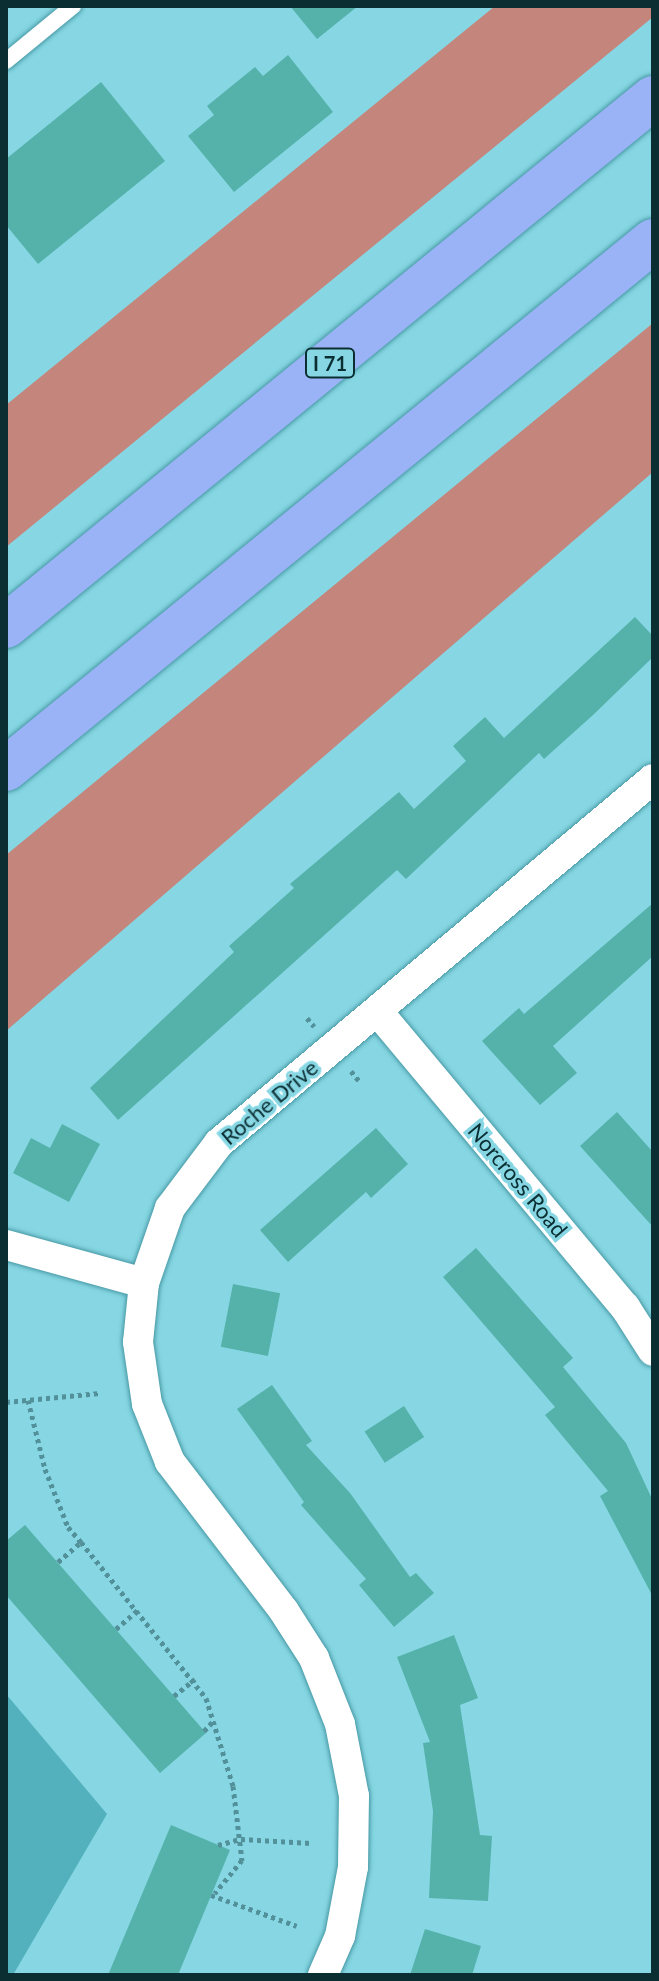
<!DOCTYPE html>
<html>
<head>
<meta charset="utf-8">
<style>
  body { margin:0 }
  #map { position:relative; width:659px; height:1981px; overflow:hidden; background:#86d7e3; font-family:Lato,sans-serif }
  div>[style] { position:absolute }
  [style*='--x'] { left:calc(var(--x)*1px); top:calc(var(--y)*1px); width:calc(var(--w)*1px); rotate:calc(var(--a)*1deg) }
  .green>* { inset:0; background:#c4857c }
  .water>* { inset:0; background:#53b0bd }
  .building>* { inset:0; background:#55b2ab; transform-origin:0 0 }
  .path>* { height:5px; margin-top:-2.5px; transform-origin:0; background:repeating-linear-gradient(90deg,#53919a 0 4px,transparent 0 8px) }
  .roads { filter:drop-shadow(0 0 2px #4798a4) drop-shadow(0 0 2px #4798a4) }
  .service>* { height:16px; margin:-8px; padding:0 8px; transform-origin:8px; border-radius:8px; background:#fff }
  .minor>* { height:30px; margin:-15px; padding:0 15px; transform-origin:15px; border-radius:15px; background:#fff }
  .motorway>* { height:44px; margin:-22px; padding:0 22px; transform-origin:22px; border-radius:22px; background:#99b3f6 }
  span { translate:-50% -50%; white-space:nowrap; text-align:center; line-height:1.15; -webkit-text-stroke:7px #86d7e3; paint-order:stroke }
  .shield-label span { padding:2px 6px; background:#86d7e3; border:2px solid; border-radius:6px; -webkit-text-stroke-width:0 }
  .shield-label { font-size:20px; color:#0b2e33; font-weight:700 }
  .street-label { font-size:22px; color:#0b2e33 }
  .frame { position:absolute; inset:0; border:8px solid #0b2e33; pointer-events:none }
</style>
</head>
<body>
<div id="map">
  <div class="green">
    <div style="clip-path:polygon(495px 6px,653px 6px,653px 17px,6px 547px,6px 405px)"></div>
    <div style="clip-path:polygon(653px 323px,653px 472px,6px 1031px,6px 855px)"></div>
  </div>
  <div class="water">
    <div style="clip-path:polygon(6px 1694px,107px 1814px,13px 1975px,6px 1975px)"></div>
  </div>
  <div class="building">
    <div style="clip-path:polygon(290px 6px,358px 6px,317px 39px)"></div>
    <div style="clip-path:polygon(288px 55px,333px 112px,234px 192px,188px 136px,214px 115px,207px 106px,255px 67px,263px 76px)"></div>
    <div style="clip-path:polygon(101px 82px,165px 161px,38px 264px,6px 225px,6px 159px)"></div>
    <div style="clip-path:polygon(635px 617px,653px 636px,653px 657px,593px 715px,544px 759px,539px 753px,406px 879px,397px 870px,118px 1120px,90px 1088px,234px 952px,229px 946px,294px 888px,290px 884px,399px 792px,414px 809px,466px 761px,453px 746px,485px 717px,504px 738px)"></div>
    <div style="clip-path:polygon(653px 903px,653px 956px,553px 1046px,577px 1073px,540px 1105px,482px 1041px,519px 1008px,524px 1014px)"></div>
    <div style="clip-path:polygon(617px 1112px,653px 1152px,653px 1227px,580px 1146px)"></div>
    <div style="clip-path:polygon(62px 1124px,100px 1144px,69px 1202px,13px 1173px,31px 1138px,50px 1148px)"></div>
    <div style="clip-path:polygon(376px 1128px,408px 1164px,371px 1198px,366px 1192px,288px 1262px,260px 1230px)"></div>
    <div style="clip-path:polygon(476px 1248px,573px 1358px,563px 1367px,626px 1443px,653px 1501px,653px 1597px,600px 1496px,608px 1491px,545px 1415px,555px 1407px,443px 1277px)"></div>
    <div style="left:233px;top:1284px;width:48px;height:64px;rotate:11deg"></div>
    <div style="clip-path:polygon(272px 1385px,312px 1441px,306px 1445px,350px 1493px,410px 1577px,416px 1573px,434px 1593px,394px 1627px,359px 1585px,366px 1579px,301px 1505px,304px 1502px,237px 1409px)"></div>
    <div style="left:404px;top:1406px;width:37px;height:47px;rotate:57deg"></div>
    <div style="clip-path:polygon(25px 1525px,206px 1733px,160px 1773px,6px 1595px,6px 1541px)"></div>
    <div style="clip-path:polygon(454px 1635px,478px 1698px,460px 1705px,480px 1835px,492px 1836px,488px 1901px,429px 1898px,433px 1811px,423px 1743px,430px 1742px,397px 1657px)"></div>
    <div style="clip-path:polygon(171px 1825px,230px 1850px,178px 1975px,108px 1975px)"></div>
    <div style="clip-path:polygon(425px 1929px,481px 1946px,472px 1975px,410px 1975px)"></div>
  </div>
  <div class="path">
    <div style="--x:307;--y:1018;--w:11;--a:49"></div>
    <div style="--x:351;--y:1071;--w:13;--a:51"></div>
    <div style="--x:28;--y:1400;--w:71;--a:76.2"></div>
    <div style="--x:45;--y:1469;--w:62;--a:68.4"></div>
    <div style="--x:68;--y:1527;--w:20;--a:49"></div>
    <div style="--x:6;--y:1402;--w:94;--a:-5.5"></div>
    <div style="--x:58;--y:1562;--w:30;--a:-41"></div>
    <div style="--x:81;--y:1542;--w:200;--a:51.3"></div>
    <div style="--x:206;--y:1698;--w:92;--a:72.9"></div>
    <div style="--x:233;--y:1786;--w:75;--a:83.1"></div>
    <div style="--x:242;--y:1860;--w:43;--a:129.3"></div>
    <div style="--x:116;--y:1629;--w:29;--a:-41"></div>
    <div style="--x:174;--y:1696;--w:27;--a:-39"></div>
    <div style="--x:204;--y:1731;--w:16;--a:-47"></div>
    <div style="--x:218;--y:1845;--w:24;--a:-15"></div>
    <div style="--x:241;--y:1839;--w:70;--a:3.3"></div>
    <div style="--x:211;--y:1895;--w:91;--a:19.8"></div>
  </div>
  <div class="roads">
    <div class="service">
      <div style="--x:6;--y:61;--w:87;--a:-39.4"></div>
    </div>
    <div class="minor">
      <div style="--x:378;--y:1012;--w:385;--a:50.1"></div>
      <div style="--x:625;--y:1307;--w:52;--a:57.5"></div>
      <div style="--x:6;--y:1245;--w:143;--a:15.4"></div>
      <div style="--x:323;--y:1975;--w:43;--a:-66.4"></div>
      <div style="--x:340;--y:1936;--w:70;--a:-79.3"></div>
      <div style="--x:353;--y:1867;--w:71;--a:-89.2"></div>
      <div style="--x:354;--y:1796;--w:73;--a:-101"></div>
      <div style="--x:340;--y:1724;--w:71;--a:-111.5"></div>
      <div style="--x:314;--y:1658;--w:56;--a:-122.6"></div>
      <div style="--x:284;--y:1611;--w:188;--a:-127.4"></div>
      <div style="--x:170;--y:1462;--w:62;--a:-111.6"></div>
      <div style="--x:147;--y:1404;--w:63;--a:-98.3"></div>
      <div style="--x:138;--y:1342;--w:59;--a:-84.2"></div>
      <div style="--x:144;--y:1283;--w:79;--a:-70.9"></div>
      <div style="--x:170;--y:1208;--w:81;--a:-53"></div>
      <div style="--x:219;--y:1143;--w:566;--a:-39.99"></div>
    </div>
    <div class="motorway">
      <div style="--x:6;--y:626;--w:835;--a:-39.22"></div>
      <div style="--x:6;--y:769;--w:835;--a:-39.22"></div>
    </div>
  </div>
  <div class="shield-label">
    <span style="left:330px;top:363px">I 71</span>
  </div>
  <div class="street-label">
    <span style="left:269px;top:1102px;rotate:-40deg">Roche Drive</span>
    <span style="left:518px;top:1180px;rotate:50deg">Norcross Road</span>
  </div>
  <div class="frame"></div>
</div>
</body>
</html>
